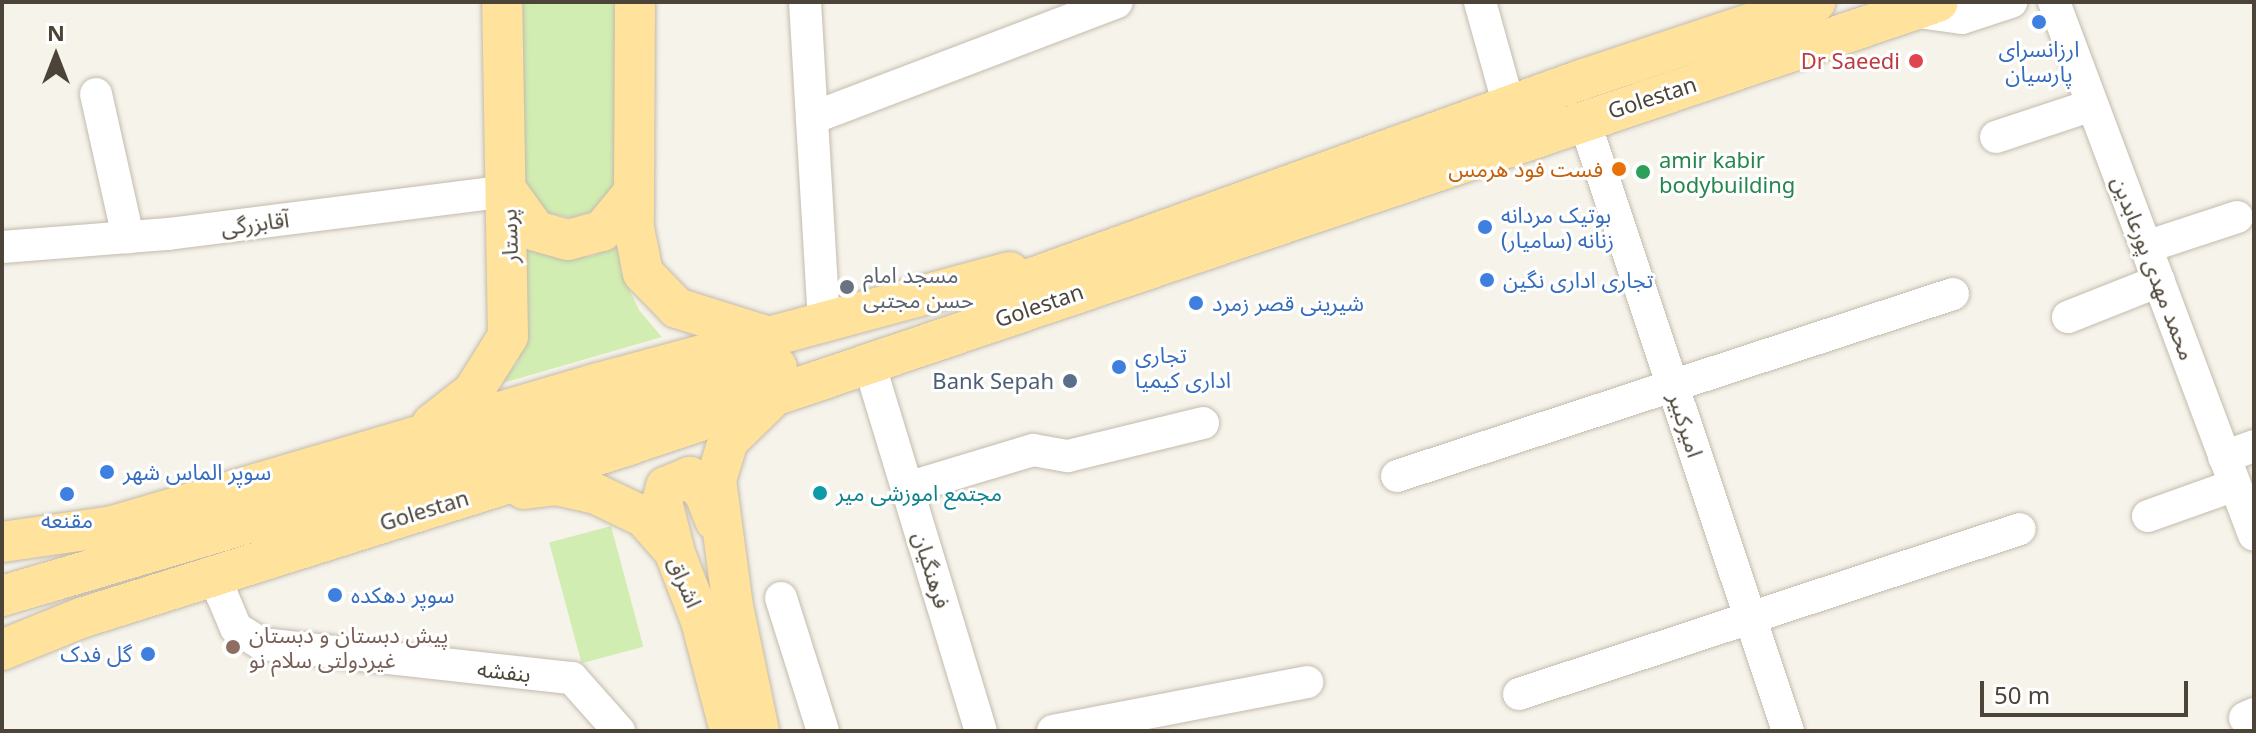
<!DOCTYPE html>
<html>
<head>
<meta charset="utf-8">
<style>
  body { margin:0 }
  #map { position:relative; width:2256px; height:733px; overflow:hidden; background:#f6f3eb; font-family:"Noto Sans","Noto Sans Arabic",sans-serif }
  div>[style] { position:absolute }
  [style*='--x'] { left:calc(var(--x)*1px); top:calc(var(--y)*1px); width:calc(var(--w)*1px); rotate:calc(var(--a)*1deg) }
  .green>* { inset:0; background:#d2edb2; transform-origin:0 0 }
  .roads { filter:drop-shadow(0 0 2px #c3bbac) drop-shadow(0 0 2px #c3bbac) }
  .minor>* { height:32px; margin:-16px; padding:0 16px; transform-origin:16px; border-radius:16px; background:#fff }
  .major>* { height:40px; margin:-20px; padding:0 20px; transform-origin:20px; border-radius:20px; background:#ffe29b }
  .dots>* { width:22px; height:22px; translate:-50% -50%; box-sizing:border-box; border:4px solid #fff; border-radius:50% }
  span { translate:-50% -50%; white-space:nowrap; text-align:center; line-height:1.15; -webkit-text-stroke:6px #fff; paint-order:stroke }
  .shop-label { font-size:22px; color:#366cbe }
  .left { translate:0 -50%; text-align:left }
  .right { translate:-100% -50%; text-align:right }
  .health-label { font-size:22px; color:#be3a42 }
  .street-label { font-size:22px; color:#4c4438 }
  .leisure-label { font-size:22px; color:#27864d }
  .food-label { font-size:22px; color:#c56008 }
  .worship-label { font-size:22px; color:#5b616d }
  .service-label { font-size:22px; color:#4e5e75 }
  .culture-label { font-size:22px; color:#0d838f }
  .education-label { font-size:22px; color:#785e54 }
  .frame { position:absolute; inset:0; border:4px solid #4c4438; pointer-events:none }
  .north { position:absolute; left:16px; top:16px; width:80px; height:80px; -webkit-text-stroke:6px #fff; paint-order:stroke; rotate:0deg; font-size:22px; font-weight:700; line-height:32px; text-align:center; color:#4c4438 }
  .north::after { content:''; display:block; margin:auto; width:28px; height:36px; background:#4c4438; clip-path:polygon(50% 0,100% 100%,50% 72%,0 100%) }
  .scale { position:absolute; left:1980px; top:681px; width:208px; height:36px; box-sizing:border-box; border:4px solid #4c4438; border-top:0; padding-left:10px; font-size:24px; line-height:28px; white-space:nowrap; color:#4c4438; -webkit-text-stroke:6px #fff; paint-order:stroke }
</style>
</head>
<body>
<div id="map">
  <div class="green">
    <div style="clip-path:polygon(520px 2px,621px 2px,619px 172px,605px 202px,591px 212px,572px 218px,548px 213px,518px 178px)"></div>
    <div style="clip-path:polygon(520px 236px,562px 258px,593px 256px,617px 240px,621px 272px,639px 310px,662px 337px,499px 384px,518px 362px,527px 327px)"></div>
    <div style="left:611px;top:526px;width:125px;height:64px;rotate:75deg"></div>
  </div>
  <div class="roads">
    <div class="minor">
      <div style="--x:805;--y:2;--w:321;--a:86.6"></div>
      <div style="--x:1480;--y:2;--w:108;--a:74.4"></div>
      <div style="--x:2054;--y:2;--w:569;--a:69.43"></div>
      <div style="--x:1911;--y:11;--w:51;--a:7.8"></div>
      <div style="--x:1962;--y:18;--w:52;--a:-18.1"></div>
      <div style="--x:96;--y:94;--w:147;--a:77.4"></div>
      <div style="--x:812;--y:118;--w:326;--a:-20.8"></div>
      <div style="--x:1584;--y:120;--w:644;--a:71.54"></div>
      <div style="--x:1996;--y:137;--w:101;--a:-18.4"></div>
      <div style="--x:2;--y:247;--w:167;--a:-4.5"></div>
      <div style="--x:168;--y:234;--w:342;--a:-7.2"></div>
      <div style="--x:2146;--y:247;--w:96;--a:-18.2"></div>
      <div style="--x:2068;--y:317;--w:98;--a:-21.6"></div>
      <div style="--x:869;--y:363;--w:385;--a:73.1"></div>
      <div style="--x:2224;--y:457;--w:32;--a:-20"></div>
      <div style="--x:1397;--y:476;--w:585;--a:-18.13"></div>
      <div style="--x:907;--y:488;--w:132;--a:-16.8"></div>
      <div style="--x:1033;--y:450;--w:36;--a:10"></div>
      <div style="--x:1068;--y:456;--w:139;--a:-13.7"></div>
      <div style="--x:2148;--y:516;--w:92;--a:-19.6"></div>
      <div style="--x:220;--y:574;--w:21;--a:85"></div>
      <div style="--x:222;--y:595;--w:36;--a:67"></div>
      <div style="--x:236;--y:628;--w:31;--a:32"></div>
      <div style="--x:262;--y:644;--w:312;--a:6.3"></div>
      <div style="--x:572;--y:678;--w:71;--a:48.4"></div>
      <div style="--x:781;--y:598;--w:139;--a:72.5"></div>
      <div style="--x:1519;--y:694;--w:527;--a:-18.23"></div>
      <div style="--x:2245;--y:718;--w:10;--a:-24"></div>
      <div style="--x:1053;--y:731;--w:259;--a:-10.9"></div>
    </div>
    <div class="major">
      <div style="--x:635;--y:2;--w:226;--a:90.3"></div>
      <div style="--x:634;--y:228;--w:46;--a:78.7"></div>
      <div style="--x:643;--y:273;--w:49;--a:45.8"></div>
      <div style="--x:677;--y:308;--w:96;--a:17.5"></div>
      <div style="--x:507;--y:191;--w:49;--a:54.1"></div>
      <div style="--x:536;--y:231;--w:33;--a:16"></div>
      <div style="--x:568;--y:240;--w:35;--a:-15"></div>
      <div style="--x:602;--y:231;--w:50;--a:-50.6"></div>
      <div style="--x:985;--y:295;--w:634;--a:-19.84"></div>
      <div style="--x:1581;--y:80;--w:247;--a:-18.4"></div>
      <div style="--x:432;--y:424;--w:52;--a:-38"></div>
      <div style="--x:473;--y:392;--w:66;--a:-58"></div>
      <div style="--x:508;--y:336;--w:334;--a:-91"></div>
      <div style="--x:524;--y:489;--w:32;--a:-7"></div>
      <div style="--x:556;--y:485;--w:41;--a:12.7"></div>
      <div style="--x:596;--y:494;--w:53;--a:25.6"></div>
      <div style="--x:644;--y:517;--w:45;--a:48.6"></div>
      <div style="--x:674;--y:551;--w:75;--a:68.9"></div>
      <div style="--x:701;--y:621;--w:114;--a:75.2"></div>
      <div style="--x:2;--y:542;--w:112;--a:-8.2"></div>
      <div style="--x:113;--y:526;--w:506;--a:-16.43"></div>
      <div style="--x:598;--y:383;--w:426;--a:-15.1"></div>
      <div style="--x:674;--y:549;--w:49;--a:-104.3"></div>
      <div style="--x:662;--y:502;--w:16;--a:-75"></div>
      <div style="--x:666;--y:487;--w:26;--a:-23"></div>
      <div style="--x:690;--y:477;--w:23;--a:49"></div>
      <div style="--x:705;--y:494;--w:28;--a:69"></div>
      <div style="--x:2;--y:596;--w:808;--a:-16.46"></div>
      <div style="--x:2;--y:650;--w:85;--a:-22.1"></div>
      <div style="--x:81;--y:618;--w:568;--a:-17.51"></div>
      <div style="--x:623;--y:447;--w:1388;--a:-18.7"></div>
      <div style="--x:759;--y:731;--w:127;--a:-101.8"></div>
      <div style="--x:733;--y:607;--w:128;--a:-97.6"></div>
      <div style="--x:716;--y:480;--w:41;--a:-72.9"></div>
      <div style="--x:728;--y:441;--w:56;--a:-44.3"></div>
    </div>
  </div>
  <div class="dots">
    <div style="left:2039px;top:22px;background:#3f7fe0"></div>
    <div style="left:1916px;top:61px;background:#e0444e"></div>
    <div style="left:1619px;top:169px;background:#e8710a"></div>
    <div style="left:1643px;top:172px;background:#2e9e5b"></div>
    <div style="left:1485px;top:227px;background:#3f7fe0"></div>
    <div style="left:1487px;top:280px;background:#3f7fe0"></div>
    <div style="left:847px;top:287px;background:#6b7280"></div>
    <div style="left:1196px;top:303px;background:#3f7fe0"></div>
    <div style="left:1119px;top:367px;background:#3f7fe0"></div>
    <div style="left:1070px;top:381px;background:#5c6f8a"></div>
    <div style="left:107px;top:472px;background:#3f7fe0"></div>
    <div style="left:820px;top:493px;background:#0f9aa8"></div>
    <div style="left:67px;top:494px;background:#3f7fe0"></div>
    <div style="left:335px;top:595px;background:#3f7fe0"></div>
    <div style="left:233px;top:647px;background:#8d6e63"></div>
    <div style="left:148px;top:654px;background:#3f7fe0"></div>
  </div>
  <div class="shop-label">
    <span style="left:2039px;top:61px">ارزانسرای<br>پارسیان</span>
    <span class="left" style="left:1501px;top:227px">بوتیک مردانه<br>زنانه (سامیار)</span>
    <span class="left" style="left:1503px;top:280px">تجاری اداری نگین</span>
    <span class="left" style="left:1212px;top:303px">شیرینی قصر زمرد</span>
    <span class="left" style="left:1135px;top:367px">تجاری<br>اداری کیمیا</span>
    <span class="left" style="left:123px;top:472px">سوپر الماس شهر</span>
    <span style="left:67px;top:520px">مقنعه</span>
    <span class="left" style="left:351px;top:595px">سوپر دهکده</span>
    <span class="right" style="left:132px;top:654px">گل فدک</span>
  </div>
  <div class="health-label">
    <span class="right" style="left:1900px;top:61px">Dr Saeedi</span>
  </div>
  <div class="street-label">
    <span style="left:1652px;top:97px;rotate:-18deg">Golestan</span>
    <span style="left:255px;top:223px;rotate:-7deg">آقابزرگی</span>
    <span style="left:509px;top:236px;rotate:-92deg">پرستار</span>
    <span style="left:2154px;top:268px;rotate:69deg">محمد مهدی پورعابدین</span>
    <span style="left:1039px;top:305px;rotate:-19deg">Golestan</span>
    <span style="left:1686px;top:425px;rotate:72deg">امیرکبیر</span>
    <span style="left:424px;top:510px;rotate:-17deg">Golestan</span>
    <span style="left:932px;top:570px;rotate:73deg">فرهنگیان</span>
    <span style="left:685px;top:582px;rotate:67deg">اشراق</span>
    <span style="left:504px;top:671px;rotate:6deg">بنفشه</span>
  </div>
  <div class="leisure-label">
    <span class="left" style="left:1659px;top:172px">amir kabir<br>bodybuilding</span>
  </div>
  <div class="food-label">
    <span class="right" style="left:1603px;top:169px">فست فود هرمس</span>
  </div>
  <div class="worship-label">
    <span class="left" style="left:863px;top:287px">مسجد امام<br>حسن مجتبی</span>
  </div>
  <div class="service-label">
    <span class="right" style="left:1054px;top:381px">Bank Sepah</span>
  </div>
  <div class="culture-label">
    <span class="left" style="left:836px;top:493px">مجتمع اموزشی میر</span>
  </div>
  <div class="education-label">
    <span class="left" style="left:249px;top:647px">پیش دبستان و دبستان<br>غیردولتی سلام نو</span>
  </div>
  <div class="frame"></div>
  <div class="north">N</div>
  <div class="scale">50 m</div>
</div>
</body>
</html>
